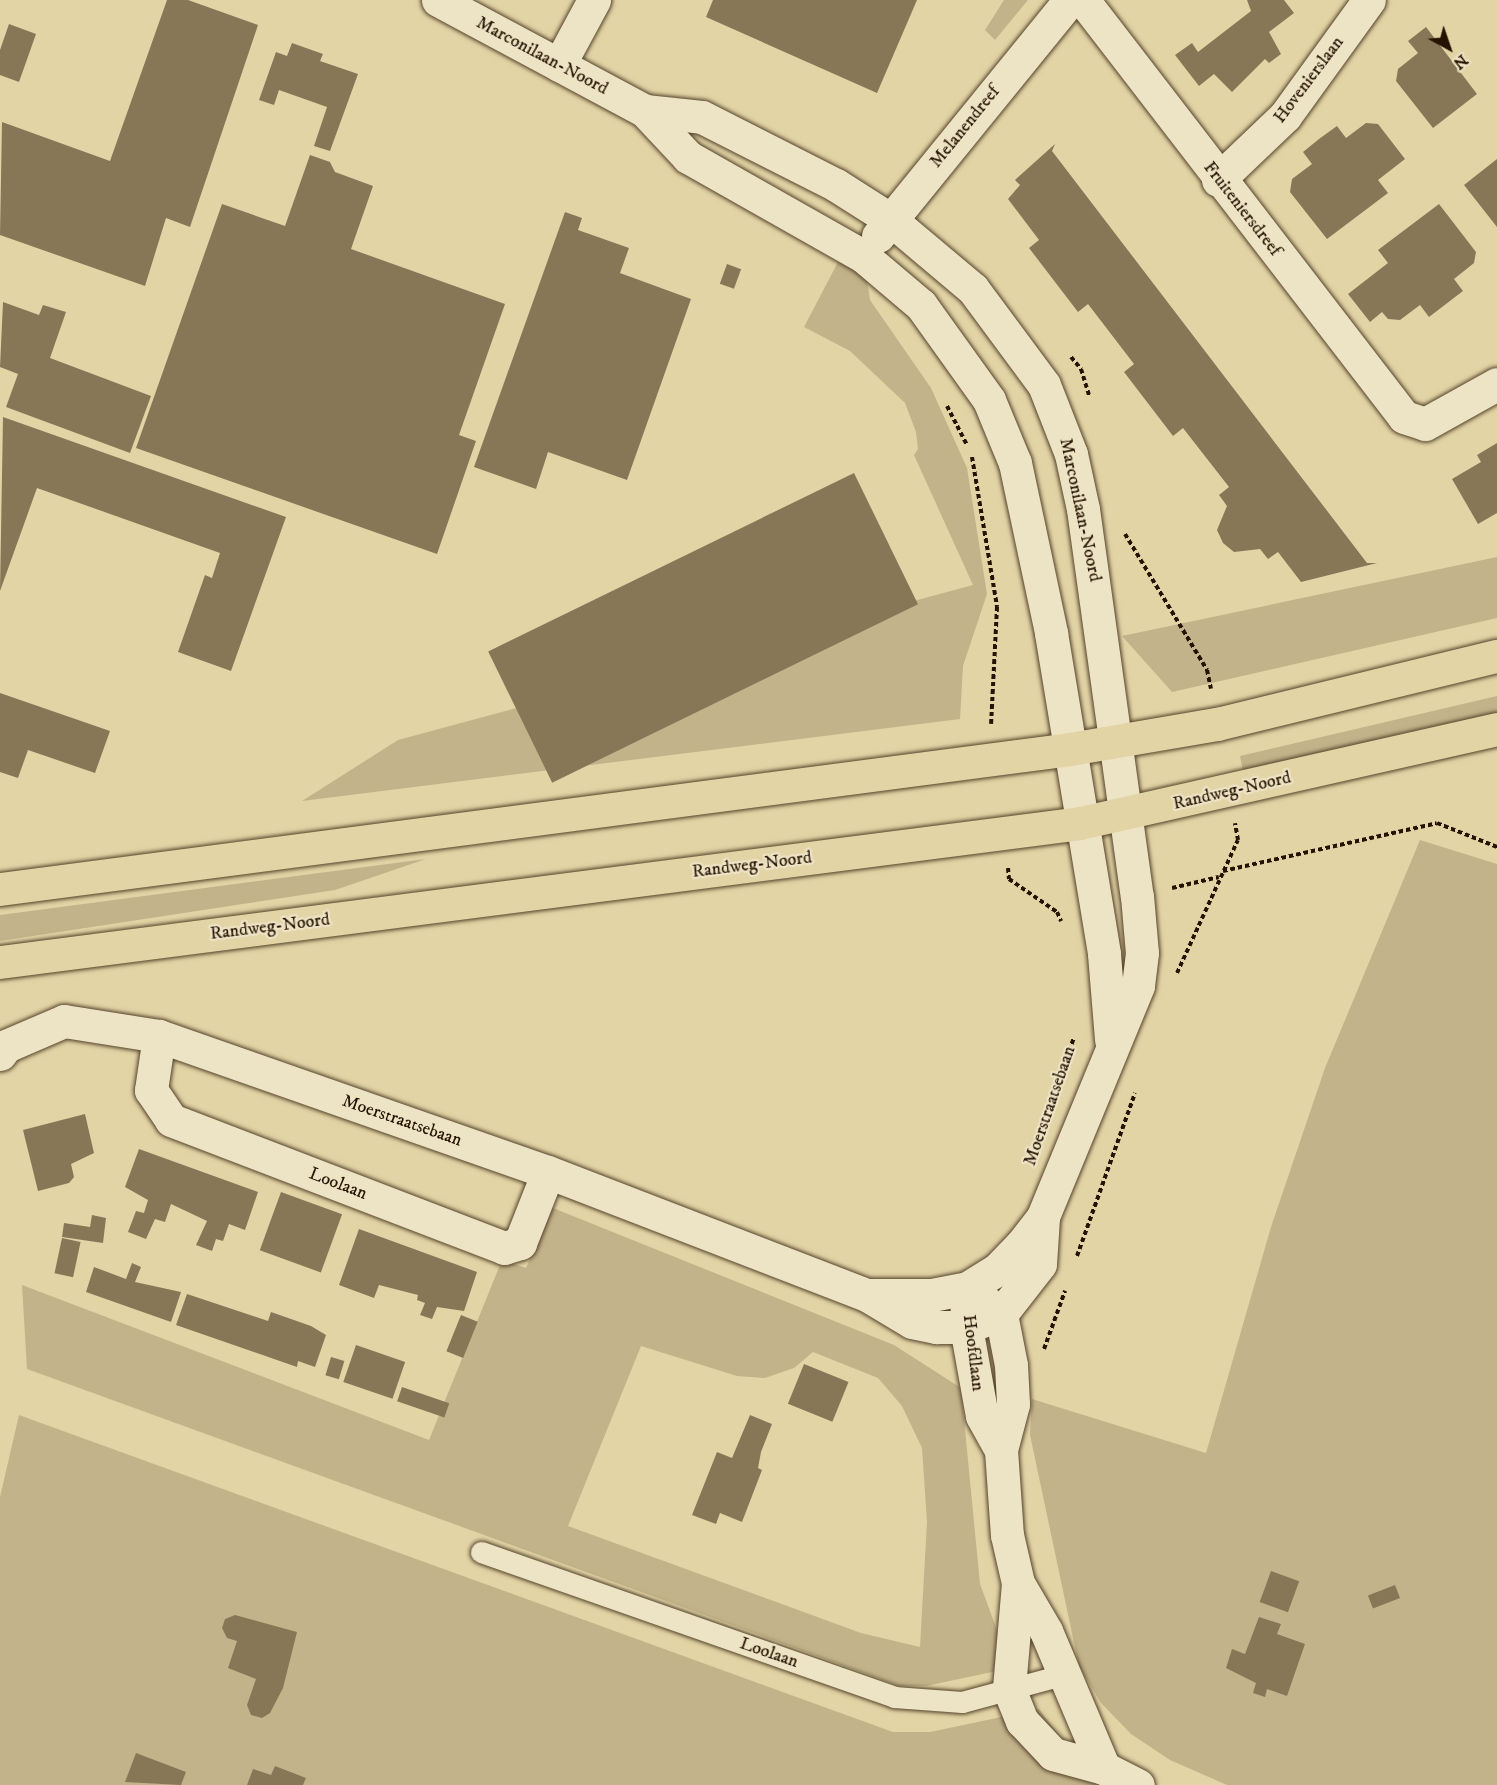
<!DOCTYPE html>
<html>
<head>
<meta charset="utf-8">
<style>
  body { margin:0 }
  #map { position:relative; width:1497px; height:1785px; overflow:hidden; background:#e3d4a6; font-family:"IM FELL DW Pica",serif }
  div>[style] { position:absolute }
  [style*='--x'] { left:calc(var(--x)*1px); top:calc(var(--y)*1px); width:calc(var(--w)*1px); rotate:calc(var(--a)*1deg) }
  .green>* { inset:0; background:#c3b38a }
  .building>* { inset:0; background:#877757; transform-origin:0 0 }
  .path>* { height:4px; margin-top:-2px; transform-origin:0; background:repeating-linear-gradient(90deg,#241301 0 4.5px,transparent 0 7.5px) }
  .roads { filter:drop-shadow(0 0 2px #54432a) drop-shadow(0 0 2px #54432a) }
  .lane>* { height:21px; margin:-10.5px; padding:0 10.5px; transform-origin:10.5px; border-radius:10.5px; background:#ede3c5 }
  .street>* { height:33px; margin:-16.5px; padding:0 16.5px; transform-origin:16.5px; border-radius:16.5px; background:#ede3c5 }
  .secondary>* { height:33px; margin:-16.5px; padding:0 16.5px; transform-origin:16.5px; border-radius:16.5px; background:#ede3c5 }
  .primary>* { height:33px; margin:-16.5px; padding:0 16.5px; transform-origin:16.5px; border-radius:16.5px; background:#e3d4a6 }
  span { translate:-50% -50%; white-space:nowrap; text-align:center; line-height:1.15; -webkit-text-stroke:4.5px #ede3c5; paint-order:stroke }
  .street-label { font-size:18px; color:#241301 }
  .north { position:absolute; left:1419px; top:18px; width:60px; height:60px; -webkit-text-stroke:4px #ede3c5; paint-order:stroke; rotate:140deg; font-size:16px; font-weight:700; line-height:24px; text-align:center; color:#241301 }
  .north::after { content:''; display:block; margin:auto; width:21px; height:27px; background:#241301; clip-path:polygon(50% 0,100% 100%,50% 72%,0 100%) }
</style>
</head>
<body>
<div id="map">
  <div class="green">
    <div style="clip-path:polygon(1004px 0,1028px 0,995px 40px,985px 30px)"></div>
    <div style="clip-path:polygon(838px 262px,866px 274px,870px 300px,931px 388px,967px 468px,987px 594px,963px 666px,960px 719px,302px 801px,398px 740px,973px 585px,914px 455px,918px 449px,916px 432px,905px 403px,850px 351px,804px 327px)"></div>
    <div style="clip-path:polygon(1497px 557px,1497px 618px,1172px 692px,1122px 636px)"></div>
    <div style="clip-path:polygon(1497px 696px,1497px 714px,1243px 771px,1240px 756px)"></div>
    <div style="clip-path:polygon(1420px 840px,1497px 864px,1497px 1785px,1227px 1785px,1170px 1760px,1131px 1734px,1101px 1703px,1079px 1666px,1030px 1435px,1032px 1399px,1206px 1453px,1271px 1227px,1325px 1068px)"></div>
    <div style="clip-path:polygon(426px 859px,335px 890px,0 941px,0 915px)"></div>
    <div style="clip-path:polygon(evenodd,553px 1208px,894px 1345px,961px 1388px,980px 1584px,1011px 1668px,926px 1686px,900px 1686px,27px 1369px,22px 1285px,429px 1440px,502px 1260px,526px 1268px,553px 1208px,641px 1346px,737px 1376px,765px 1378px,794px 1368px,813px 1352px,878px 1378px,902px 1406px,922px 1448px,927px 1522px,920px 1647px,861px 1633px,568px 1526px,641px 1346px)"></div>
    <div style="clip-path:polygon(19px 1415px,893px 1732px,930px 1732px,1039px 1709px,1072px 1753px,1105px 1785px,0 1785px,0 1497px)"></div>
  </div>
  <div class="building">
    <div style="clip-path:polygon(167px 0,188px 0,258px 25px,190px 227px,166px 218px,145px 286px,0 235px,2px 122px,110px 161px)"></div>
    <div style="clip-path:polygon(713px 0,917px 0,877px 93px,706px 17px)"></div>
    <div style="clip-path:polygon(1247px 0,1284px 0,1294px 13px,1269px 32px,1281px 54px,1269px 63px,1265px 59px,1232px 92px,1214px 74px,1199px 86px,1175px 55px,1192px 43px,1198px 52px,1251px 11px)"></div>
    <div style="clip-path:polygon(9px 24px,36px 34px,19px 82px,0 75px,0 50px)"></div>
    <div style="clip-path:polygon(1426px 27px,1477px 94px,1433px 128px,1396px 81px,1398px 69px,1418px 53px,1408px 41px)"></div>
    <div style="clip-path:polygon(292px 43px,323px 54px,320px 61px,358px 74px,330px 151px,314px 146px,327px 107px,279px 90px,274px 105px,259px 100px,276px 52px,287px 56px)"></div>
    <div style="clip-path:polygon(1366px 123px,1378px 124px,1405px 159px,1378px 180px,1388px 193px,1327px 239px,1290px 192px,1292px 179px,1312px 164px,1303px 152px,1319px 139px,1337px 126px,1346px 138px)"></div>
    <div style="clip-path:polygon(1055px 144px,1052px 151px,1367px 563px,1377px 563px,1301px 582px,1278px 552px,1268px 559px,1260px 549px,1234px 552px,1223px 543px,1217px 530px,1227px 506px,1219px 495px,1229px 487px,1183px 428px,1173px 436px,1124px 372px,1134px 364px,1088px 304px,1078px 312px,1029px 248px,1039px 240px,1008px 199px,1020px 185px,1015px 180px)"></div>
    <div style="clip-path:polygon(310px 155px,330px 162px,335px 172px,373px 186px,351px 249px,505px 304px,459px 435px,476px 441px,437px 554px,136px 448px,222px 204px,285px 226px)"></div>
    <div style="clip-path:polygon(1497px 159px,1497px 227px,1464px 185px)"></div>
    <div style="clip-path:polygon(1439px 204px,1476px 252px,1474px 263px,1454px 279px,1463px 291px,1429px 317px,1420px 305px,1400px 320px,1388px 319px,1382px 312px,1370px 322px,1348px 294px,1388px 263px,1378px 250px)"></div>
    <div style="clip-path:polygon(565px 212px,582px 218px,578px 230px,629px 248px,620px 273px,691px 299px,627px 480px,548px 452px,536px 489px,474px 467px)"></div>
    <div style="left:727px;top:264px;width:15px;height:21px;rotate:20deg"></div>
    <div style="clip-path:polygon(3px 302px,39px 315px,43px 305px,66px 312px,50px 358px,151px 396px,130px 453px,6px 407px,18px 374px,0 367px)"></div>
    <div style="clip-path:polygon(3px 417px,286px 517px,231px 671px,178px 652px,205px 575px,212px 578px,220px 553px,37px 488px,0 591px)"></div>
    <div style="clip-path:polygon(1497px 443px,1497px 513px,1478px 524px,1452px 479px,1481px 462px,1477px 455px)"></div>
    <div style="left:854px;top:473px;width:146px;height:407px;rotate:64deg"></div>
    <div style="clip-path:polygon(0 693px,110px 731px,95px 773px,28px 750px,18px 778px,0 772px)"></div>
    <div style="clip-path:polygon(85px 1114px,94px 1153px,71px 1164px,74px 1177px,69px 1183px,38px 1191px,23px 1130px)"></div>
    <div style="clip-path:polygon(139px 1149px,258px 1192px,245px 1230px,229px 1224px,223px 1241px,216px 1239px,212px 1251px,196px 1245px,207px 1221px,171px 1204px,165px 1222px,155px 1219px,146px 1239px,128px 1232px,136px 1211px,144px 1213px,148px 1200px,125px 1187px)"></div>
    <div style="left:281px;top:1192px;width:65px;height:62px;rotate:20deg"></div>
    <div style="clip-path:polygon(92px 1215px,106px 1218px,103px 1243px,62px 1237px,64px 1223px,90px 1227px)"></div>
    <div style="clip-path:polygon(359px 1229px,477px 1272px,464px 1311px,437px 1307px,432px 1319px,420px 1315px,425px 1303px,417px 1300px,418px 1295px,379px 1285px,374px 1298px,339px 1285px)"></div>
    <div style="left:62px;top:1238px;width:19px;height:36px;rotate:12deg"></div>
    <div style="clip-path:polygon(132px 1263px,141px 1267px,135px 1282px,181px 1292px,171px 1322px,86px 1292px,94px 1267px,126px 1279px)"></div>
    <div style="clip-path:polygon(187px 1294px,268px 1321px,271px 1312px,311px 1326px,326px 1335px,315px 1367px,298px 1361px,297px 1367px,176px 1325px)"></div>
    <div style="left:461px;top:1315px;width:18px;height:39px;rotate:22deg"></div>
    <div style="left:356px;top:1345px;width:52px;height:39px;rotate:19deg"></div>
    <div style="left:331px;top:1357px;width:14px;height:19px;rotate:17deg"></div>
    <div style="left:804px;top:1364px;width:48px;height:43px;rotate:22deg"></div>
    <div style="left:402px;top:1387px;width:50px;height:15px;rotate:19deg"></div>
    <div style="clip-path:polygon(750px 1415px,772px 1424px,761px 1452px,758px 1468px,762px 1470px,742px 1522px,720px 1513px,716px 1524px,692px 1515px,717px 1452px,732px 1458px)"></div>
    <div style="left:1271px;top:1571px;width:30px;height:33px;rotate:20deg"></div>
    <div style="left:1395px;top:1585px;width:14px;height:29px;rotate:69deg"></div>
    <div style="clip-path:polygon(235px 1615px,297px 1632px,283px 1688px,270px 1713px,262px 1718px,251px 1715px,247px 1705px,256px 1679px,228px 1668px,237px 1641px,227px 1638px,222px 1628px,225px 1619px)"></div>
    <div style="clip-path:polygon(1259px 1617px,1281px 1624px,1277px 1634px,1305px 1644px,1287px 1696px,1267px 1689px,1265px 1697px,1253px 1693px,1256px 1683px,1226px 1668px,1232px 1649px,1245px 1654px)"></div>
    <div style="clip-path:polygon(136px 1753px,186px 1772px,181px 1785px,125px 1782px)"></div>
    <div style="clip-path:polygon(275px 1766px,306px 1778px,303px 1785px,247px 1785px,253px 1769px,271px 1775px)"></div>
  </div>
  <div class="path">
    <div style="--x:1071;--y:357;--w:16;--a:50"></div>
    <div style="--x:1081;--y:369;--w:28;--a:73"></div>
    <div style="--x:947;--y:406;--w:44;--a:62.9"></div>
    <div style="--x:972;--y:457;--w:152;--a:80.5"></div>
    <div style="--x:997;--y:607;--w:117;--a:92.9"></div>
    <div style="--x:1125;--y:534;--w:159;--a:58.9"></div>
    <div style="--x:1207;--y:670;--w:19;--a:78"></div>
    <div style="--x:1008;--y:868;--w:11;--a:85"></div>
    <div style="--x:1009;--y:879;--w:58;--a:34.5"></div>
    <div style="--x:1057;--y:912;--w:10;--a:66"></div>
    <div style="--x:1223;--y:871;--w:219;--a:-12.6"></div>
    <div style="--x:1437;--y:823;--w:65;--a:21.8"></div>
    <div style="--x:1172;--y:888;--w:48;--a:-13.2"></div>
    <div style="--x:1177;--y:973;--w:146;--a:-65.4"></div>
    <div style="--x:1238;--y:840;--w:17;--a:-100"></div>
    <div style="--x:1064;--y:1065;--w:29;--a:-70"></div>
    <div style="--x:1077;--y:1256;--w:173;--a:-70.4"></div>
    <div style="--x:1044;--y:1349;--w:62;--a:-70.1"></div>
  </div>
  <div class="roads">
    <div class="lane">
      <div style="--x:481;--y:1552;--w:438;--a:19.3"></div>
      <div style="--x:894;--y:1697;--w:68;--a:4.2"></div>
      <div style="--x:962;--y:1702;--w:104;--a:-15.1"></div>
    </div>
    <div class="street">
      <div style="--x:1083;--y:0;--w:526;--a:52.41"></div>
      <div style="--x:1404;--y:417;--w:22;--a:18"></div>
      <div style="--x:1425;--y:424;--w:82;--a:-29.1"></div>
      <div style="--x:559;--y:65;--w:74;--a:-61.7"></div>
      <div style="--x:1218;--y:180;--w:93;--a:-43.7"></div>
      <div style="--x:1285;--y:116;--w:143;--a:-54.1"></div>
      <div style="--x:159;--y:1036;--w:55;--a:98.4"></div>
      <div style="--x:151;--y:1090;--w:36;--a:56"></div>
      <div style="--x:171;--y:1120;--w:357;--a:21"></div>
      <div style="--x:504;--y:1248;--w:17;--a:-17"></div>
      <div style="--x:520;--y:1243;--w:76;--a:-68.5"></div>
      <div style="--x:968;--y:1288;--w:42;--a:38.2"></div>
      <div style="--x:1001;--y:1314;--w:52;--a:78.9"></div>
      <div style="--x:1011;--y:1365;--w:39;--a:87"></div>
      <div style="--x:1013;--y:1404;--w:48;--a:104.6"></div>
      <div style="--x:1001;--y:1450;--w:85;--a:86"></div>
      <div style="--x:1007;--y:1535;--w:49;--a:77.1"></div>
      <div style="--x:1018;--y:1583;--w:106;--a:94.9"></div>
      <div style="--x:1009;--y:1689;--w:35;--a:68"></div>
      <div style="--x:1022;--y:1721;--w:45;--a:46.8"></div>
      <div style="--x:1053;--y:1754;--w:53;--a:15.4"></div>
      <div style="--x:1104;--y:1768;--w:38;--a:27"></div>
      <div style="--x:967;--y:1299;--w:28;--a:92"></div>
      <div style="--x:966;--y:1327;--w:90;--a:79.8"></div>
      <div style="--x:982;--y:1416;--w:39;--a:61"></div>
      <div style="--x:1018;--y:1583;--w:56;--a:59.7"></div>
      <div style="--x:1046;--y:1631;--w:149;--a:67.1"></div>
    </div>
    <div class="secondary">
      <div style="--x:438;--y:0;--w:235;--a:28.2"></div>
      <div style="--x:645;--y:111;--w:63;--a:46.9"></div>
      <div style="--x:688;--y:157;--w:201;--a:29.5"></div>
      <div style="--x:863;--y:256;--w:76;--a:40.2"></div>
      <div style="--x:921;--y:305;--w:117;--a:54.4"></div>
      <div style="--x:989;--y:400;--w:68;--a:67.6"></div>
      <div style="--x:1015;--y:463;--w:174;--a:78"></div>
      <div style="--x:1051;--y:633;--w:325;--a:80.6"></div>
      <div style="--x:1104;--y:954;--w:86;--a:85.3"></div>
      <div style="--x:645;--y:111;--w:57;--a:6"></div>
      <div style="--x:702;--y:117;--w:150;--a:26.9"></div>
      <div style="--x:836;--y:185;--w:65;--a:32.5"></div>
      <div style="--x:891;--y:220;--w:107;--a:40.1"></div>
      <div style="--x:973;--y:289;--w:119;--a:53.5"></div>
      <div style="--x:1044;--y:385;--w:74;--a:68.6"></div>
      <div style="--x:1071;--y:454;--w:56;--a:77.7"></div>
      <div style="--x:1083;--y:509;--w:391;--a:82.1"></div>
      <div style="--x:1137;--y:896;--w:57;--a:85"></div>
      <div style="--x:1142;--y:953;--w:33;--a:97"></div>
      <div style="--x:1138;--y:986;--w:250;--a:112.4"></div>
      <div style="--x:1043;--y:1217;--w:36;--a:128"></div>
      <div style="--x:1021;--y:1245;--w:33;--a:134"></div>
      <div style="--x:998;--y:1269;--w:36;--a:148"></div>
      <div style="--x:968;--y:1288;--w:37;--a:169"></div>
      <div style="--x:932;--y:1295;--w:65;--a:180"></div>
      <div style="--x:878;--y:236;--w:304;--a:-50.9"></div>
      <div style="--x:0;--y:1054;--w:10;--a:-53"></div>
      <div style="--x:6;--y:1046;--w:63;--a:-23.3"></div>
      <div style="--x:64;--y:1021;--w:96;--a:9"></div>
      <div style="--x:159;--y:1036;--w:412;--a:19.3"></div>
      <div style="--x:548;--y:1172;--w:342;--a:21.1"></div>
      <div style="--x:867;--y:1295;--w:52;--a:31"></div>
      <div style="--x:912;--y:1322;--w:25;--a:12"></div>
      <div style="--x:936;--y:1327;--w:30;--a:0"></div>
      <div style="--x:966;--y:1327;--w:37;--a:-20"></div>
      <div style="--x:1001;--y:1314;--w:63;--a:-52"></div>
      <div style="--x:1040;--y:1264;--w:47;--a:-86.3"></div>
    </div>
    <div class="primary">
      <div style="--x:0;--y:889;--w:1079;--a:-7.45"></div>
      <div style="--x:1070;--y:749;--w:149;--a:-9.7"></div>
      <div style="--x:1217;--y:724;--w:288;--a:-13.7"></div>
      <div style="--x:0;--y:962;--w:1089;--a:-7.33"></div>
      <div style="--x:1080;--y:823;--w:427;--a:-12.7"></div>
    </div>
  </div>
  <div class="street-label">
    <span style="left:542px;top:56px;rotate:28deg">Marconilaan-Noord</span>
    <span style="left:1309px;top:80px;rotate:-53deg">Hovenierslaan</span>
    <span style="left:965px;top:127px;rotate:-51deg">Melanendreef</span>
    <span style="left:1242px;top:209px;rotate:52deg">Fruiteniersdreef</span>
    <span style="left:1080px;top:510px;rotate:78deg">Marconilaan-Noord</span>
    <span style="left:1232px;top:791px;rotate:-13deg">Randweg-Noord</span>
    <span style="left:752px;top:865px;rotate:-7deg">Randweg-Noord</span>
    <span style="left:270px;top:927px;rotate:-7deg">Randweg-Noord</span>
    <span style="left:1050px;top:1106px;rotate:-71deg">Moerstraatsebaan</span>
    <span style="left:402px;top:1121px;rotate:19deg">Moerstraatsebaan</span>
    <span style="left:338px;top:1184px;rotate:21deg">Loolaan</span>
    <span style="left:973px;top:1353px;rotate:83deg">Hoofdlaan</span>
    <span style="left:769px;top:1653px;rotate:19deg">Loolaan</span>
  </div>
  <div class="north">N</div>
</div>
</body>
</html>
